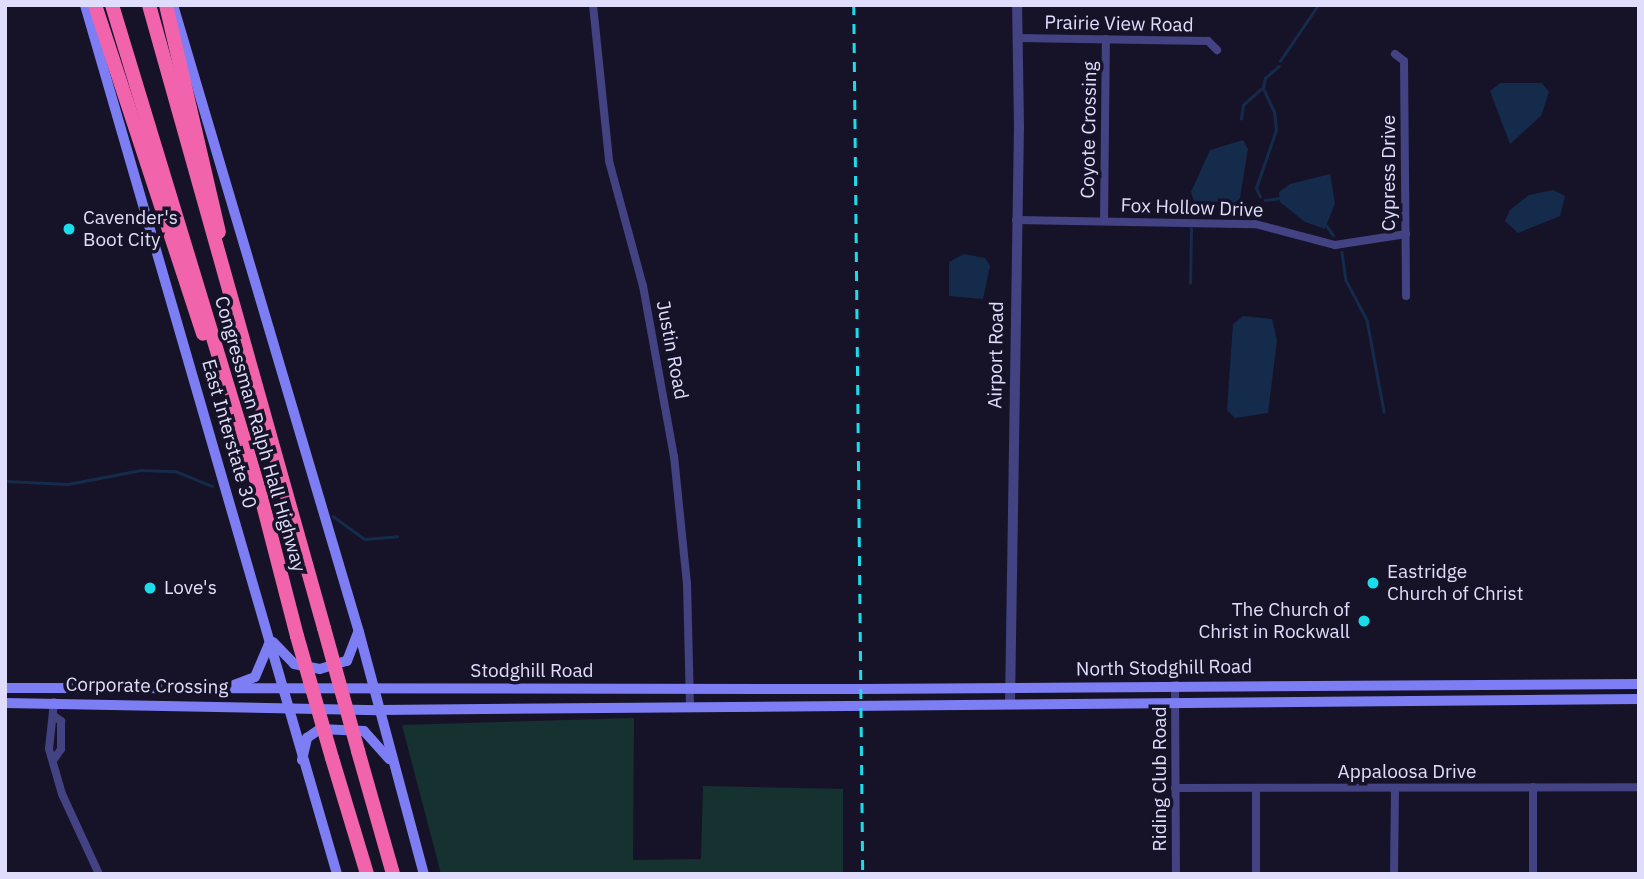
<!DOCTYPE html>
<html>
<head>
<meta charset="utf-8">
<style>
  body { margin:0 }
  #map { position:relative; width:1644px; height:879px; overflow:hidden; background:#161328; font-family:"IBM Plex Sans",sans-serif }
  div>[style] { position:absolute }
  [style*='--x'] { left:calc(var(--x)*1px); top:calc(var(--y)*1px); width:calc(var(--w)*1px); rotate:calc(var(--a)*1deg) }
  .green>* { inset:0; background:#163230 }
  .water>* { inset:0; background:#142b4b }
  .stream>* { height:2.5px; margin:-1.25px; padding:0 1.25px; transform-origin:1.25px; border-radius:1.25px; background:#142b4b }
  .minor>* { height:8px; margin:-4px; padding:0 4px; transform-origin:4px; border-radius:4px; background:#434283 }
  .tertiary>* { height:10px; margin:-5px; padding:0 5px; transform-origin:5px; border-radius:5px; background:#434283 }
  .secondary>* { height:10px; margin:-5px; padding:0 5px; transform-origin:5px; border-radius:5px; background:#7d7ef3 }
  .motorway>* { height:14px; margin:-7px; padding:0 7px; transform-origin:7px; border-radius:7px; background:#f164ac }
  .rail>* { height:2.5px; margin-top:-1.25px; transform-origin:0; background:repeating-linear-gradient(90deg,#1bdcea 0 10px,transparent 0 19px) }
  .motorway-bridge>* { height:14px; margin:-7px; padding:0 7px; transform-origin:7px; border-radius:7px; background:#f164ac }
  .dots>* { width:19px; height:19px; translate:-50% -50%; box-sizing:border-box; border:4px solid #161328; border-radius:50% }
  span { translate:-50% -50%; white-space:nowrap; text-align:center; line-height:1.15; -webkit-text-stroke:7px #161328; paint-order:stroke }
  .street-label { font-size:19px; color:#e0ddfc }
  .poi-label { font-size:19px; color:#e0ddfc }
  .left { translate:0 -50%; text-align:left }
  .right { translate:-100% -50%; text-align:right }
  .frame { position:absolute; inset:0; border:7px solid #e0ddfc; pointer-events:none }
</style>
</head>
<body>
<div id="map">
  <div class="green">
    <div style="clip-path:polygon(634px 718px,633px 860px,701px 859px,703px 786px,843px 789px,843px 874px,441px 874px,402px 725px)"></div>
  </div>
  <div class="water">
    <div style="clip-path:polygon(1500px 83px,1542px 83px,1549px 92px,1541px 116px,1510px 144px,1490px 91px)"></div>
    <div style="clip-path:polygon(1243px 140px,1248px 149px,1240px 198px,1235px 203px,1195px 204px,1191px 192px,1210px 150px)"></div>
    <div style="clip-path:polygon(1330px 174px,1335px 203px,1325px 229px,1305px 222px,1280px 202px,1279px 192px,1290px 184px)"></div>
    <div style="clip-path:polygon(1553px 190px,1565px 196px,1560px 216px,1518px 233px,1505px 221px,1510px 210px,1529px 195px)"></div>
    <div style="clip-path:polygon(964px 254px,985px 258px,990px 266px,983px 299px,949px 296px,949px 262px)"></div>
    <div style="clip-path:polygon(1243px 316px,1272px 319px,1277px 340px,1268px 413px,1235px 418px,1227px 410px,1233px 324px)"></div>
  </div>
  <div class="stream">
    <div style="--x:1280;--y:61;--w:68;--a:-55.8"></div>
    <div style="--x:1241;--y:119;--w:14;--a:-82"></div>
    <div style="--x:1243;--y:105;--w:24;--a:-42"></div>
    <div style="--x:1260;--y:197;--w:10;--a:-114"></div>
    <div style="--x:1256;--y:188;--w:61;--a:-71"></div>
    <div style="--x:1276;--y:130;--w:18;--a:-96"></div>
    <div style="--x:1274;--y:112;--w:26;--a:-115"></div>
    <div style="--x:1263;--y:88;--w:10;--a:-79"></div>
    <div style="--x:1265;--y:78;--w:18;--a:-41"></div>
    <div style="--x:1265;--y:200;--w:16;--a:-7"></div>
    <div style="--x:1191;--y:215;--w:15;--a:-74"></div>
    <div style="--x:1327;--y:226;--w:11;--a:56"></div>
    <div style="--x:1342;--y:252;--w:28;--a:82"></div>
    <div style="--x:1346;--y:280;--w:45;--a:62.3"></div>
    <div style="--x:1367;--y:320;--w:93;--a:79.4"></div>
    <div style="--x:1190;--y:283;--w:54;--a:-88.9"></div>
    <div style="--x:5;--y:481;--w:63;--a:2.7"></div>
    <div style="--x:68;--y:484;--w:74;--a:-10.9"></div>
    <div style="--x:141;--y:470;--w:34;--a:2"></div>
    <div style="--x:175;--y:471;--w:40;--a:22"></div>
    <div style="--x:333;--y:516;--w:39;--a:36"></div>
    <div style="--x:365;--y:539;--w:32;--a:-5"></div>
  </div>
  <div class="minor">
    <div style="--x:593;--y:5;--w:157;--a:84.1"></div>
    <div style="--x:609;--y:161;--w:130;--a:74.8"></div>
    <div style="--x:643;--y:286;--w:173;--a:79.7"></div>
    <div style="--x:674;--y:456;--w:128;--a:84.2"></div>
    <div style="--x:687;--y:583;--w:122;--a:88.6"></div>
    <div style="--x:1017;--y:38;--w:191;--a:0.9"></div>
    <div style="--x:1208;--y:41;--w:13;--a:45"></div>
    <div style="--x:1395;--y:54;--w:11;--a:38"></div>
    <div style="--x:1404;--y:61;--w:235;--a:89.5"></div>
    <div style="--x:1016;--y:220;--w:239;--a:1"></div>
    <div style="--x:1255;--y:224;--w:83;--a:14.7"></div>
    <div style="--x:1335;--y:245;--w:72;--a:-8.8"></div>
    <div style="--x:1104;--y:221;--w:182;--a:-89.4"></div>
    <div style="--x:1175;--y:684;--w:190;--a:89.7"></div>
    <div style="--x:54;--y:702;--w:47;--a:96.1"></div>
    <div style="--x:49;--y:749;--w:47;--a:73.9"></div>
    <div style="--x:62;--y:794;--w:88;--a:65.2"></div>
    <div style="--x:54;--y:716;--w:9;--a:36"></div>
    <div style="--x:61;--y:721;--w:28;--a:90"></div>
    <div style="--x:61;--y:749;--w:11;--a:124"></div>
    <div style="--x:1533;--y:787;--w:87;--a:90"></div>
    <div style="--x:1175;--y:788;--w:464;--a:-0.1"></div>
    <div style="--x:1256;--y:788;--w:86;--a:90"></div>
    <div style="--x:1394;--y:874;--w:86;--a:-89.3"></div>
  </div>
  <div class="tertiary">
    <div style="--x:1010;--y:704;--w:577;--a:-89.11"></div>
    <div style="--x:1019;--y:127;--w:122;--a:-90.9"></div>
  </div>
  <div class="secondary">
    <div style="--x:85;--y:5;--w:905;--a:73.83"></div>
    <div style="--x:173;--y:5;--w:654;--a:73.48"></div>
    <div style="--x:359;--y:632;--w:251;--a:75"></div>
    <div style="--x:273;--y:642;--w:30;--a:46"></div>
    <div style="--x:294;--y:664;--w:26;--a:11"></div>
    <div style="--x:320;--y:669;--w:28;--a:-17"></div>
    <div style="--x:347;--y:661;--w:30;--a:-69"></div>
    <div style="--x:234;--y:685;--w:22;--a:-21"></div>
    <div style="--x:255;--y:677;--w:38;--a:-67"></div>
    <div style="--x:5;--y:688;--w:854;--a:0.07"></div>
    <div style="--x:859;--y:689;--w:780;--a:-0.37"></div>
    <div style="--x:5;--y:703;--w:374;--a:1.1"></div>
    <div style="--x:379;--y:710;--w:1260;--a:-0.5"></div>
    <div style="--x:302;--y:760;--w:23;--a:-77"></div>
    <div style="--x:307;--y:738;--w:16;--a:-35"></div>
    <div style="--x:320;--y:729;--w:44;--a:2.6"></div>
    <div style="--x:364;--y:731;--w:38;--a:48"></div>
  </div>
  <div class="motorway">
    <div style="--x:95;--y:5;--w:346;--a:71.8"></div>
    <div style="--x:112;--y:5;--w:506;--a:73.11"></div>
    <div style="--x:259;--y:489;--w:152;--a:75.5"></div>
    <div style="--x:149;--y:5;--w:647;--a:74.31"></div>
    <div style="--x:166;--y:5;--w:233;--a:76.9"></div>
    <div style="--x:358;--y:751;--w:128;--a:74.1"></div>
    <div style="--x:332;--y:758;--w:121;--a:73.2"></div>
  </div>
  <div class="rail">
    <div style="--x:854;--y:5;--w:869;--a:89.41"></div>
  </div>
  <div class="motorway-bridge">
    <div style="--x:324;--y:628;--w:128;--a:74.5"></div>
    <div style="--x:297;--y:636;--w:127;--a:74"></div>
  </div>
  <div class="dots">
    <div style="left:69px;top:229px;background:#1bdcea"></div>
    <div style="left:1373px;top:583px;background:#1bdcea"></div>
    <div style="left:150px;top:588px;background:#1bdcea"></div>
    <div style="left:1364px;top:621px;background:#1bdcea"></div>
  </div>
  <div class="street-label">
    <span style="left:1119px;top:24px;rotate:1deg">Prairie View Road</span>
    <span style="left:1089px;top:130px;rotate:-89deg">Coyote Crossing</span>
    <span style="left:1389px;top:173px;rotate:-90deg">Cypress Drive</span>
    <span style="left:1192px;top:208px;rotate:2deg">Fox Hollow Drive</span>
    <span style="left:672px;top:350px;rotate:79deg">Justin Road</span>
    <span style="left:996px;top:355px;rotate:-89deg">Airport Road</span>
    <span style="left:229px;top:434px;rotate:74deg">East Interstate 30</span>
    <span style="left:260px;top:434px;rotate:74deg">Congressman Ralph Hall Highway</span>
    <span style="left:1164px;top:668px;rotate:-1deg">North Stodghill Road</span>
    <span style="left:532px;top:671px">Stodghill Road</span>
    <span style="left:147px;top:686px;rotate:1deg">Corporate Crossing</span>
    <span style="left:1407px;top:772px">Appaloosa Drive</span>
    <span style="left:1160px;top:779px;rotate:-90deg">Riding Club Road</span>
  </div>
  <div class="poi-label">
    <span class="left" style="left:83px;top:229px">Cavender's<br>Boot City</span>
    <span class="left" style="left:1387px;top:583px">Eastridge<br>Church of Christ</span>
    <span class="left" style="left:164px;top:588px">Love's</span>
    <span class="right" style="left:1350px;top:621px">The Church of<br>Christ in Rockwall</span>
  </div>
  <div class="frame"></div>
</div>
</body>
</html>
